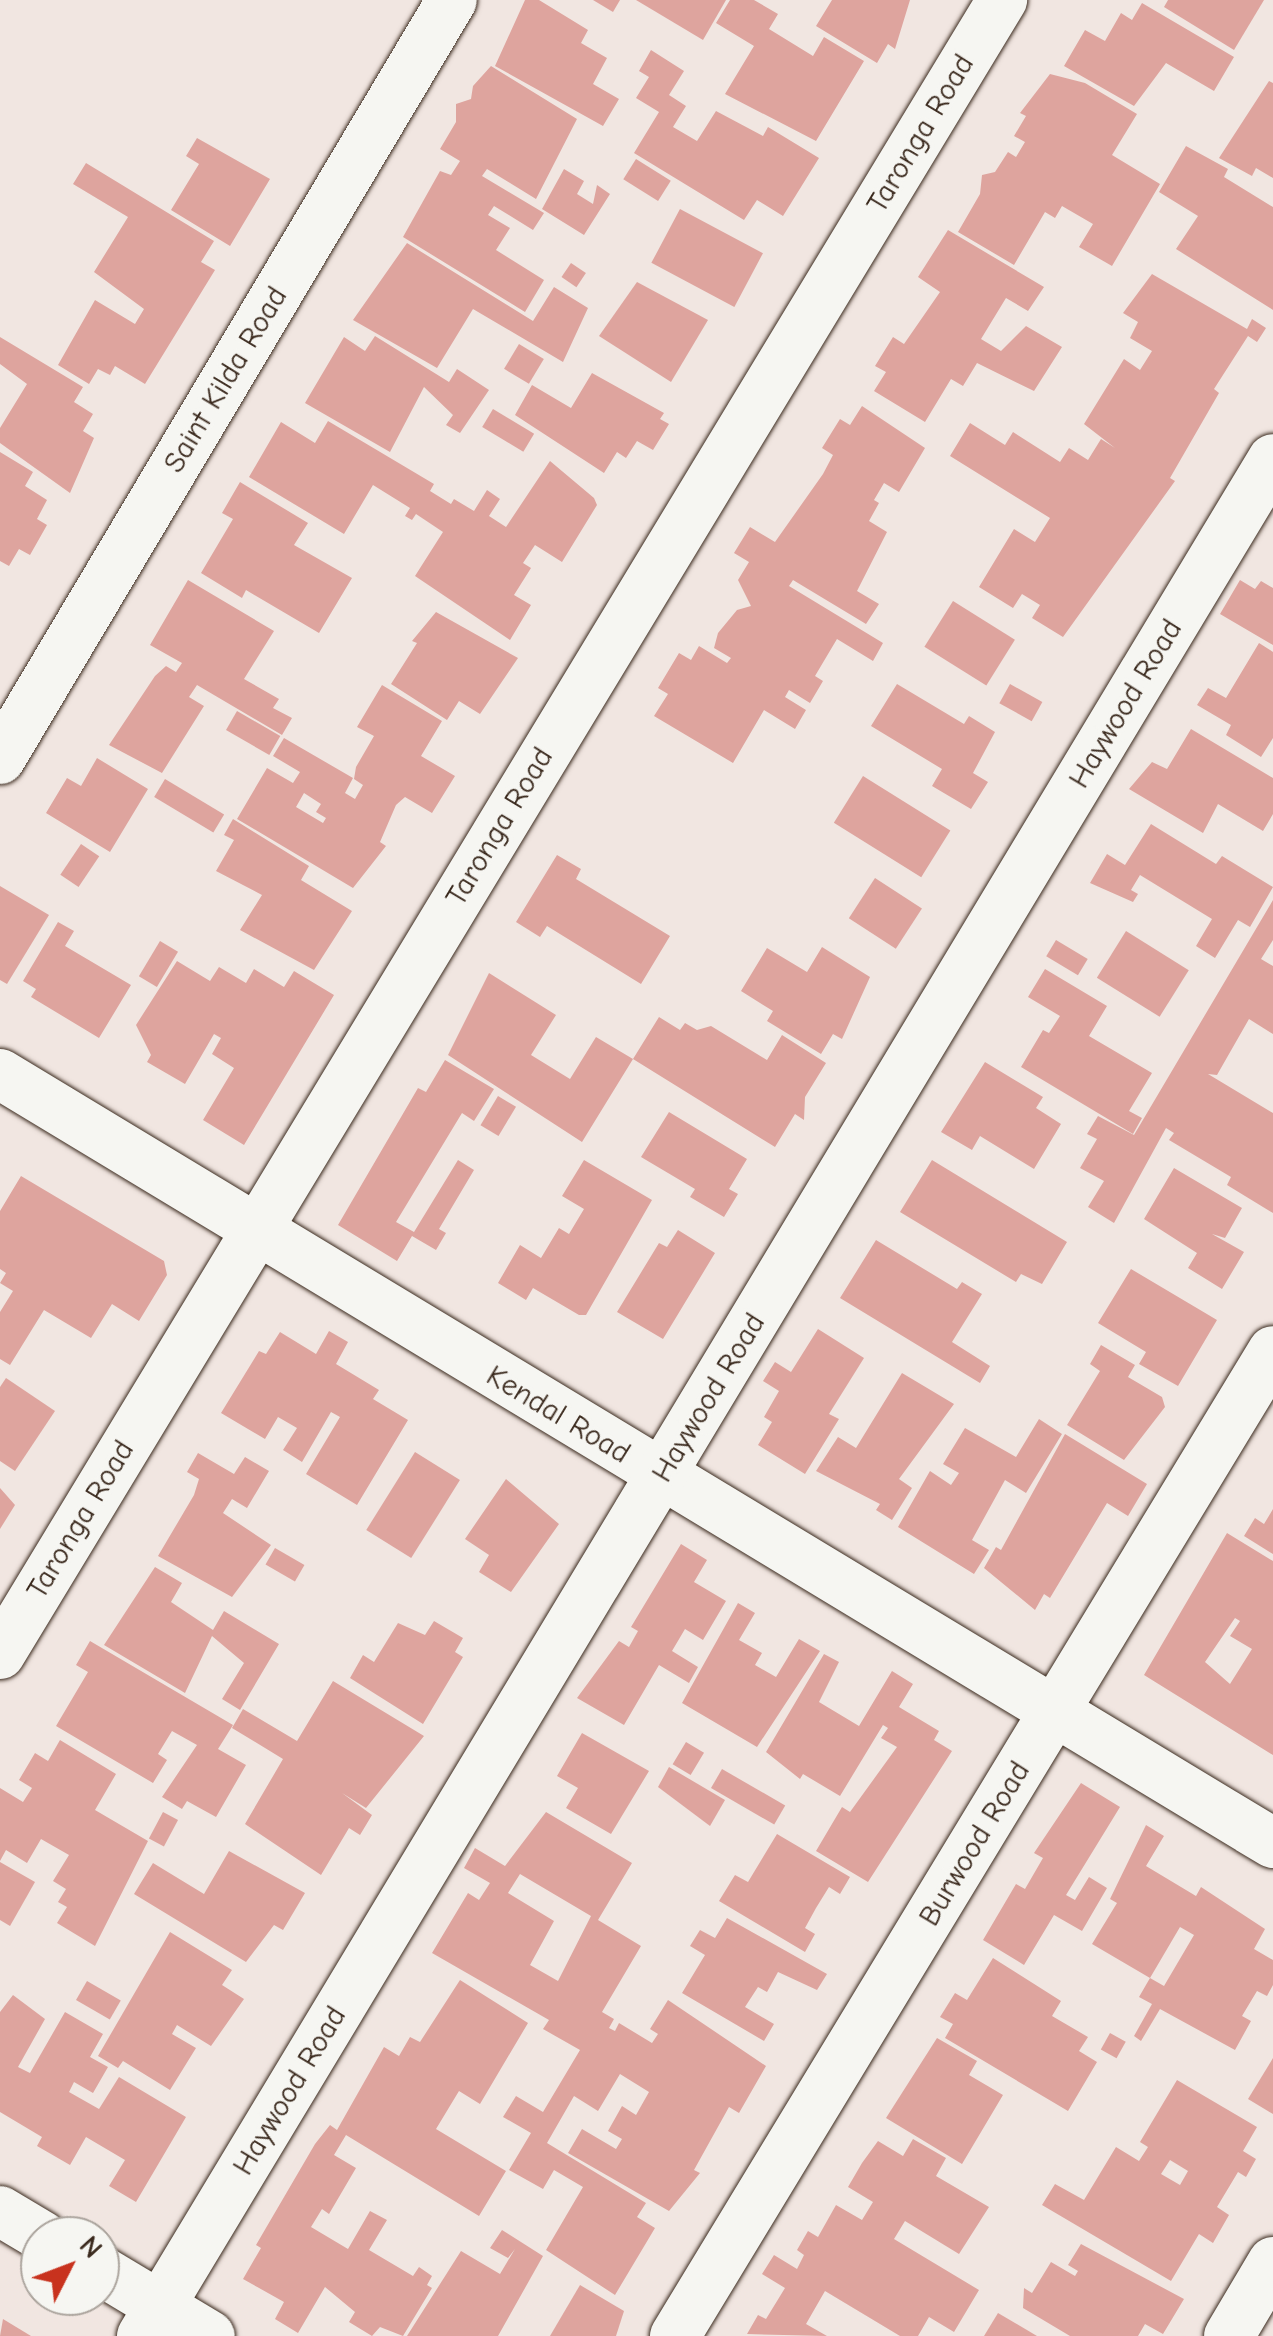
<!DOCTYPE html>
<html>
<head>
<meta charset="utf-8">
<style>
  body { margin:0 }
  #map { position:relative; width:1273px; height:2336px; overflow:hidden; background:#f1e6e1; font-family:"Comic Neue",sans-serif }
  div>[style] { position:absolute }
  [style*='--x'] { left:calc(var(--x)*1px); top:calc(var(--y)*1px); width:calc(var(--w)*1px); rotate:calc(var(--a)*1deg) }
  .building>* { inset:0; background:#dea49e; transform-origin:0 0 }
  .roads { filter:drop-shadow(0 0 2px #3b2a1e) drop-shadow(0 0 2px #3b2a1e) }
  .minor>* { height:50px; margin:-25px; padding:0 25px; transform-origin:25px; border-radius:25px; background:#f6f6f2 }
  span { translate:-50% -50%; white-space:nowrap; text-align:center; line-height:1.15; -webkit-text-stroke:8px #f6f6f2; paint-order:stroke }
  .street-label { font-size:30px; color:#3b2a1e }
  .north { position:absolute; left:20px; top:2216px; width:100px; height:100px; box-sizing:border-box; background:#f6f6f2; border:2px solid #aba49d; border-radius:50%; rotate:48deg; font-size:28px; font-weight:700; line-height:40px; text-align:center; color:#3b2a1e }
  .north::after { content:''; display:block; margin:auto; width:35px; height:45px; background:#c8321e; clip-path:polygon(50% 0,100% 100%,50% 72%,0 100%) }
</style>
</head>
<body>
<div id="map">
  <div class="building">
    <div style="clip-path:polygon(525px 0,539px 0,588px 30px,581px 43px,607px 58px,593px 84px,619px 99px,603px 126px,495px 66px)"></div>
    <div style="clip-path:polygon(593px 0,620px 0,613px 12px)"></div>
    <div style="clip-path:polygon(636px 0,726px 0,703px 40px)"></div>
    <div style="clip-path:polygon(730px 0,754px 0,778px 14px,769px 29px,813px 56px,824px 37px,864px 61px,816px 141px,725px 94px,754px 46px,716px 23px)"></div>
    <div style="clip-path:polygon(832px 0,910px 0,895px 49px,888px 44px,877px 63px,816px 26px)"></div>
    <div style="clip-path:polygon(1168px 0,1264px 0,1234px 50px,1164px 7px)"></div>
    <div style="clip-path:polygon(1142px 3px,1234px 57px,1214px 91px,1166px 63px,1134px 106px,1064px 66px,1085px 30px,1105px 41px,1121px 13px,1132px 20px)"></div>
    <div style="clip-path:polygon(651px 50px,684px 71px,669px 95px,686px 106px,673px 127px,697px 141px,716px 111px,763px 136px,768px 127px,819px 158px,783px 216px,757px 200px,744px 220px,634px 153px,659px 112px,636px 98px,649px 77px,639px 71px)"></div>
    <div style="clip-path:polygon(491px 66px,577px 119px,536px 199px,487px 169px,482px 176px,544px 213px,533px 230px,494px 206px,488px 215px,510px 228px,496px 250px,544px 280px,525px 312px,403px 237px,440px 171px,451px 175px,460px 161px,440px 149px,456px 122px,456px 104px,471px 99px,473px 86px)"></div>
    <div style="clip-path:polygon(1050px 74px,1085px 83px,1137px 114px,1112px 155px,1160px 184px,1112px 266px,1079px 247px,1093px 224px,1062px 206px,1055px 218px,1045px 212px,1014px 265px,958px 232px,980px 194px,982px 175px,995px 172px,1008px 152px,1016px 157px,1025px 142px,1014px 136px,1026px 116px,1020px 113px)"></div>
    <div style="clip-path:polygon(1269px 81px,1273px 83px,1273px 178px,1256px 168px,1252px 176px,1219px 158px)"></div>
    <div style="clip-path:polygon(197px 138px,270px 179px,230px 246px,171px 210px,199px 164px,186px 156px)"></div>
    <div style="clip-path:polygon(1186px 146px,1228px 169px,1224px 177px,1273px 207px,1273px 310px,1176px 249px,1198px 216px,1159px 192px)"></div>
    <div style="left:636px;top:159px;width:41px;height:24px;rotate:32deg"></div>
    <div style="clip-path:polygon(86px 163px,214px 241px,201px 262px,215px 270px,145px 384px,115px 366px,110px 375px,98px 369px,89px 384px,58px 365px,95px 300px,135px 324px,144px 309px,94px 272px,128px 217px,73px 184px)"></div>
    <div style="clip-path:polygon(564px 169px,584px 181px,577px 194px,593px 204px,597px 185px,610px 194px,584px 235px,542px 209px)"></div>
    <div style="left:680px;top:209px;width:94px;height:61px;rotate:28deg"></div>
    <div style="clip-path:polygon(948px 230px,1044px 287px,1028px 311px,1006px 298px,981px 339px,1001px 351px,1026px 326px,1062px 347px,1034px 391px,977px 363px,963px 386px,951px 379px,925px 422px,874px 391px,886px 372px,875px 366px,893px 337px,904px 344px,940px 292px,918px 277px)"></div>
    <div style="clip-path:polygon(407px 243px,533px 321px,554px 287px,588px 308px,563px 362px,473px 309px,437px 368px,353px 320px)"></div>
    <div style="left:571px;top:263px;width:18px;height:17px;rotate:34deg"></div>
    <div style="clip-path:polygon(1152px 274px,1247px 329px,1252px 319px,1266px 328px,1257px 342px,1248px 336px,1214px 389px,1219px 393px,1170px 478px,1175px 481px,1063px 637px,1032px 618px,1040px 605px,1022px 594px,1013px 608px,979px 587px,1014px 529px,1035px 542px,1050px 518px,950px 456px,970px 423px,1005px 445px,1013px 432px,1060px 462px,1069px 448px,1088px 460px,1101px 439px,1115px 448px,1084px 424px,1124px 359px,1140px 370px,1152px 351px,1130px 338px,1138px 322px,1123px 313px)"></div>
    <div style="clip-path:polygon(637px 282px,708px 320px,671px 382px,599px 336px)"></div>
    <div style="clip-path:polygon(375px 336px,449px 382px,457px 369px,489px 390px,460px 433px,446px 425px,453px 415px,424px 387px,390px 452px,305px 403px,344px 337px,365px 351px)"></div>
    <div style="clip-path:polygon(0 337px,83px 387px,74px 402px,93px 414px,83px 431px,94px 438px,70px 493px,0 443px,0 428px,27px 384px,0 364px)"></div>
    <div style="left:519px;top:344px;width:29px;height:29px;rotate:31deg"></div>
    <div style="clip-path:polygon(592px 373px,664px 413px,660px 419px,669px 424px,653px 450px,637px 441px,626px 458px,617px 452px,604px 473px,515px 415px,532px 385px,571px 408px)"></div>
    <div style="clip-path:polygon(862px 406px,925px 448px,899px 492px,884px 483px,874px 500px,879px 503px,869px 521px,887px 532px,857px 591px,879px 604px,866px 624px,793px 580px,789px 586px,883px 643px,873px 661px,837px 639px,815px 676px,823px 681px,810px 703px,789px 690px,785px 697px,806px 710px,795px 729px,764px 710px,733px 763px,654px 716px,668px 694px,658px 688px,679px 653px,691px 660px,699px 646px,727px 663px,731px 658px,714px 648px,718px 633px,737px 610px,751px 606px,738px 580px,749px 562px,734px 553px,750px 527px,775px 542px,823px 474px,833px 455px,822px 448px,840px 419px,850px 425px)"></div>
    <div style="left:493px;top:409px;width:48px;height:21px;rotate:31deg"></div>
    <div style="clip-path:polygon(328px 421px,434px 484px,430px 491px,451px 504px,454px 499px,474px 511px,487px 490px,500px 499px,489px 516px,506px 527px,550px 461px,594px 498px,597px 505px,562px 562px,535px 545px,523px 563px,531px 568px,514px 595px,531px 605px,510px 640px,415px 576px,443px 532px,416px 514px,412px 520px,405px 516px,410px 508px,373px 485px,344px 534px,249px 477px,281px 422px,315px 443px)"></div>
    <div style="clip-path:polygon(0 452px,33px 472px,25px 486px,47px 500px,37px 519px,47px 525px,30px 555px,19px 549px,9px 566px,0 561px)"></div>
    <div style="clip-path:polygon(240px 482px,308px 523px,294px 545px,352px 578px,319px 633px,246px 590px,242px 598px,201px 573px,233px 519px,222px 513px)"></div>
    <div style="clip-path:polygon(188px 580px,274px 631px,244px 679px,279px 699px,273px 708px,292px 718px,282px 735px,197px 685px,189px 697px,204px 706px,162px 773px,109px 745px,155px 676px,166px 666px,176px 672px,182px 663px,150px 645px)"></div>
    <div style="clip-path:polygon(1240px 580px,1255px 589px,1261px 581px,1273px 588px,1273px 645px,1220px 614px)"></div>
    <div style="left:953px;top:601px;width:73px;height:54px;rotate:32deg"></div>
    <div style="clip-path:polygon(436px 612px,518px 658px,480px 714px,459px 701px,447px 720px,391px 684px,417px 643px,412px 641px)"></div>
    <div style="clip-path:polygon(1259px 643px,1273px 652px,1273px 738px,1261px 757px,1226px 735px,1231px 725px,1197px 705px,1208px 688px,1226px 698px)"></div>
    <div style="clip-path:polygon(897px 684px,964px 724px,969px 716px,995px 732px,973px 773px,988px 782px,971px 809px,932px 786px,942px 769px,871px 726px)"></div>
    <div style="left:1010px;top:684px;width:37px;height:22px;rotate:29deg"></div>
    <div style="clip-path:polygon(evenodd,382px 685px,442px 721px,421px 756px,455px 776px,432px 813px,405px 797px,396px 805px,380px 842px,386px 846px,353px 888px,237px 819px,267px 768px,293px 783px,300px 772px,273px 756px,284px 738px,353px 778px,345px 793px,355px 799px,363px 785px,354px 779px,356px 767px,374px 736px,357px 727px,382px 685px,304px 793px,321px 804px,316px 812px,326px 818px,323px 823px,296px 807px,304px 793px)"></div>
    <div style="left:237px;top:711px;width:50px;height:22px;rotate:30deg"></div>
    <div style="clip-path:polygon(1191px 729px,1273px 778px,1273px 814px,1263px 831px,1218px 804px,1203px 833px,1129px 789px,1152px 762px,1167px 769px)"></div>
    <div style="clip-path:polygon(97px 758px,148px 789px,110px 852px,46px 813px,67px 778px,81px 786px)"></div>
    <div style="left:863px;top:776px;width:103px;height:55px;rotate:32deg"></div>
    <div style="left:165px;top:779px;width:69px;height:21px;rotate:31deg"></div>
    <div style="clip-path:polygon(233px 819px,309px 866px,301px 880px,352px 911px,314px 970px,240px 930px,262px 895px,216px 871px,234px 840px,224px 835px)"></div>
    <div style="clip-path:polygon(1151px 824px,1216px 864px,1222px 856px,1273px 887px,1250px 927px,1238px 920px,1215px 958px,1196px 946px,1212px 919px,1140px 875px,1131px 890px,1138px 894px,1133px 902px,1090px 883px,1107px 854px,1125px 865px)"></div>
    <div style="left:81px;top:844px;width:22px;height:37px;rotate:34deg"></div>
    <div style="clip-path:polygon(557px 855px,581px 869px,576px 879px,670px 936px,641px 984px,547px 926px,540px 937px,516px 922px)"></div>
    <div style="left:875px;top:878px;width:56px;height:48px;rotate:33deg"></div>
    <div style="clip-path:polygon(0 886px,49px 915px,7px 984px,0 980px)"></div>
    <div style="clip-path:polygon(1273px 900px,1273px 940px,1261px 959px,1273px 966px,1273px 1034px,1249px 1019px,1217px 1075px,1208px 1074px,1273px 1113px,1273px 1213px,1227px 1185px,1231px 1177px,1169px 1140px,1174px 1133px,1166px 1128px,1114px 1223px,1088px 1207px,1104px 1181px,1080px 1168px,1097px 1139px,1087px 1134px,1098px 1116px,1134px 1135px)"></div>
    <div style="clip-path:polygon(58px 922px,74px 931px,65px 946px,131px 985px,99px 1038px,31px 997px,36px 989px,23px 981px)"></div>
    <div style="left:1126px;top:931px;width:74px;height:55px;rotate:32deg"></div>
    <div style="left:1056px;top:940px;width:37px;height:19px;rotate:31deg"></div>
    <div style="left:160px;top:941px;width:21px;height:41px;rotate:31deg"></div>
    <div style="clip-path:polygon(822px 947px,870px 977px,842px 1039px,833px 1034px,821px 1054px,767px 1021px,773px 1011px,741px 991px,767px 948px,807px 972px)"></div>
    <div style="clip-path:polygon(177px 961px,210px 981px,219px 967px,246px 983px,254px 969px,284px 987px,294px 971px,334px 995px,244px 1145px,203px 1120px,234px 1068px,212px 1054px,221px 1038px,214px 1034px,185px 1084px,147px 1062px,151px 1055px,136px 1025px)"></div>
    <div style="clip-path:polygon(1045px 969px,1107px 1006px,1089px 1036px,1152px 1073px,1129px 1111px,1142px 1118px,1133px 1134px,1021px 1067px,1043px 1030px,1049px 1033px,1060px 1016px,1028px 997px)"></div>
    <div style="clip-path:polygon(489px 973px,556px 1015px,531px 1055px,570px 1079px,596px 1037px,633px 1059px,659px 1017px,680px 1030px,685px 1023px,697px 1030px,711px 1026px,767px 1060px,782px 1035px,826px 1063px,805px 1097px,804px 1120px,795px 1114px,775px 1147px,633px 1059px,582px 1142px,448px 1055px)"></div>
    <div style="clip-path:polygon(445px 1060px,494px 1089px,474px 1121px,462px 1113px,396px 1222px,414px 1232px,458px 1160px,474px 1170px,439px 1229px,446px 1233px,436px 1250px,412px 1236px,397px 1261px,338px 1225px,418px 1088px,426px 1092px)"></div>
    <div style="clip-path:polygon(985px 1062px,1043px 1097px,1036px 1108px,1061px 1124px,1034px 1169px,980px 1136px,972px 1150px,941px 1132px)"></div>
    <div style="left:498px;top:1096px;width:21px;height:34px;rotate:31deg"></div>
    <div style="clip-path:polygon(669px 1112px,747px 1159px,729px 1189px,738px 1194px,724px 1217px,690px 1197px,695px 1189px,641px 1157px)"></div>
    <div style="clip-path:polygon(584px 1160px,652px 1200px,586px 1315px,579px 1315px,533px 1288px,526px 1300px,498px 1283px,520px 1245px,541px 1258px,559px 1228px,569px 1234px,584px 1209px,562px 1196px)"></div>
    <div style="clip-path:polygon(932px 1160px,1067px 1242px,1042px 1284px,1021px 1274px,1016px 1282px,900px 1212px)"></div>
    <div style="clip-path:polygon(1174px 1168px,1242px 1208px,1225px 1238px,1212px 1234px,1244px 1252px,1222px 1289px,1188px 1268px,1197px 1253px,1144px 1219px)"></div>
    <div style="clip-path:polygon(21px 1176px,164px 1261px,167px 1275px,139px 1321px,112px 1304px,91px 1338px,44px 1310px,10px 1365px,0 1359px,0 1312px,13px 1291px,0 1283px,6px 1273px,0 1269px,0 1211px)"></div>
    <div style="clip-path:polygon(678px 1230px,715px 1253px,663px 1339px,617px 1312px,659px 1243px,667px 1247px)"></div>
    <div style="clip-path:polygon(876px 1240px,957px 1289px,962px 1282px,982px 1294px,952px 1342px,990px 1366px,980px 1383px,840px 1298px)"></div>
    <div style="clip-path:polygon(1131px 1269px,1217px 1320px,1178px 1386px,1139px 1364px,1146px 1352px,1098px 1323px)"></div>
    <div style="clip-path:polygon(818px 1329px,864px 1358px,829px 1414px,839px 1419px,805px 1474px,758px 1445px,772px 1422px,764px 1417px,779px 1391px,763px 1381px,775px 1362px,791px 1372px)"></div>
    <div style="clip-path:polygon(329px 1331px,348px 1342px,336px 1364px,379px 1390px,373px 1399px,408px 1420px,357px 1505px,306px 1474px,340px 1417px,331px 1412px,302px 1462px,283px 1450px,297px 1428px,278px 1417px,265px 1439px,221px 1413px,259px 1351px,266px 1354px,280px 1332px,316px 1354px)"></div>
    <div style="clip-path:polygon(1101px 1345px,1135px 1365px,1128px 1377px,1162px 1397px,1165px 1407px,1124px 1460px,1067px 1425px,1100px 1371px,1090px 1364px)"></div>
    <div style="clip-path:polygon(902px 1373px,954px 1404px,899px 1479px,912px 1488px,892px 1520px,876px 1510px,880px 1504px,816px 1471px,838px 1437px,856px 1448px)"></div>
    <div style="clip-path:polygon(6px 1378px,55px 1411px,15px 1471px,0 1461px,0 1387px)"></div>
    <div style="clip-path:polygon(1039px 1419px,1062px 1434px,1026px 1493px,1005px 1480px,972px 1540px,989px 1550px,974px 1574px,898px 1527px,930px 1471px,951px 1485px,959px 1473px,943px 1464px,965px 1428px,1016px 1457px)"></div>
    <div style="clip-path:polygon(1065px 1434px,1147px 1484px,1128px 1516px,1107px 1503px,1050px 1598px,1044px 1594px,1035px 1610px,984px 1568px,996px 1547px,1001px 1550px)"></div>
    <div style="left:415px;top:1452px;width:53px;height:92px;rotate:32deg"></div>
    <div style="clip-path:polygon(198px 1453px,234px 1474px,245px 1457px,269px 1471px,247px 1508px,232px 1499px,223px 1513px,271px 1545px,232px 1597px,158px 1556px,194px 1495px,199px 1479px,187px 1472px)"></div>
    <div style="clip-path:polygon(506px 1479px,559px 1524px,511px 1592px,479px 1572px,489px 1555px,465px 1539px)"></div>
    <div style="clip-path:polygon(0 1488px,15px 1505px,0 1529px)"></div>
    <div style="clip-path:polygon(1273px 1509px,1273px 1554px,1244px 1536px,1255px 1518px,1264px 1524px)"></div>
    <div style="clip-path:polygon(evenodd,1227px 1533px,1273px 1561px,1273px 1755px,1144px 1675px,1227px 1533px,1235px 1618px,1240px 1621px,1230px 1636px,1252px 1649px,1230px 1684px,1205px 1662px,1235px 1618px)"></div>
    <div style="clip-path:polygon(681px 1544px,707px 1560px,694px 1582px,726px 1601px,703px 1640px,685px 1629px,672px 1651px,698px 1667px,689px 1683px,659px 1665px,624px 1725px,577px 1698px,619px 1641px,629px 1647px,638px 1631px,631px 1627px)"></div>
    <div style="left:275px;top:1548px;width:34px;height:19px;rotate:30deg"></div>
    <div style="clip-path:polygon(155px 1567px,182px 1583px,171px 1602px,213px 1630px,224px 1611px,279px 1644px,240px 1710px,222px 1699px,244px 1663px,212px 1636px,185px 1693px,104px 1645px)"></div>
    <div style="clip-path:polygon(738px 1603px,755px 1613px,739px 1640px,762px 1653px,755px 1665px,776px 1677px,799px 1639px,820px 1651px,757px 1747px,682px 1703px)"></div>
    <div style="clip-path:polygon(434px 1621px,463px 1638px,455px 1652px,463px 1657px,423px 1724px,350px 1678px,363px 1655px,374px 1662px,398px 1623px,425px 1635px)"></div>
    <div style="clip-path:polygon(90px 1641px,233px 1725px,218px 1749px,246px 1765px,216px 1817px,187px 1801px,182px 1809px,162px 1797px,197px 1745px,172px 1731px,158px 1754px,167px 1760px,153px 1783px,56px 1726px,88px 1672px,76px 1665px)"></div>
    <div style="clip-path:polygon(824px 1654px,839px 1662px,819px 1702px,859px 1726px,892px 1671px,913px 1684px,899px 1707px,939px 1731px,934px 1740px,952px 1751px,868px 1882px,816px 1851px,842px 1807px,850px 1812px,897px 1747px,881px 1738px,888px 1728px,883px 1725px,840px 1796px,803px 1774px,800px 1779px,766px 1752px)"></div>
    <div style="clip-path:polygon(333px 1681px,424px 1736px,366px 1808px,342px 1793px,372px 1815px,360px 1835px,349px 1828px,321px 1875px,245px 1824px,283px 1759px,232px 1728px,243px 1709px,297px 1741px)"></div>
    <div style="clip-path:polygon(582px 1733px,649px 1771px,611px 1834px,566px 1808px,578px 1788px,557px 1776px)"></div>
    <div style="clip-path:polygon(60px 1740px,116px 1774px,95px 1810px,148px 1841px,95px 1946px,57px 1923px,67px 1907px,58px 1902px,66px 1889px,53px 1881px,69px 1855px,41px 1839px,27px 1863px,6px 1850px,0 1861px,0 1788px,23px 1802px,32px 1788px,19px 1780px,35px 1753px,48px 1761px)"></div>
    <div style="left:686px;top:1742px;width:21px;height:26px;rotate:31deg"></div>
    <div style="clip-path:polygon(669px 1767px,725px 1800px,710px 1826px,658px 1787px)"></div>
    <div style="left:722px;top:1769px;width:73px;height:22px;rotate:30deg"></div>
    <div style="clip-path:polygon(1081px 1783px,1120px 1807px,1066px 1895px,1075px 1900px,1089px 1877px,1107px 1888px,1082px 1931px,1054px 1915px,1024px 1965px,983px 1940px,1016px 1884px,1025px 1889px,1043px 1858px,1034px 1853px)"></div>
    <div style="left:163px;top:1812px;width:17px;height:30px;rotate:28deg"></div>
    <div style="clip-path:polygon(evenodd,546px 1812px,632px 1863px,598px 1920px,641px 1946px,602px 2012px,614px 2019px,609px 2028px,615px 2031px,619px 2023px,652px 2043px,658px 2034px,650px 2029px,668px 2000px,766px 2066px,739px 2113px,729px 2107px,694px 2170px,700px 2173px,669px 2211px,568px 2153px,582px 2129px,616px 2149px,622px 2139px,608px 2131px,622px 2106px,636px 2115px,649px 2092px,620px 2074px,598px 2111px,574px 2096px,547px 2143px,646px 2203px,637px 2217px,655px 2228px,615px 2295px,546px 2250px,583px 2187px,554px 2170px,543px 2189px,509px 2170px,531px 2133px,503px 2117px,516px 2096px,543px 2112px,580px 2050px,543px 2029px,549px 2020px,432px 1953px,468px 1893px,479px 1900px,490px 1883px,464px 1868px,475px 1848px,505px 1866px,546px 1812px,520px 1874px,591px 1916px,558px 1981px,530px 1965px,554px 1921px,508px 1893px,520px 1874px)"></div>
    <div style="clip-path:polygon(1146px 1825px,1164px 1836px,1146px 1866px,1196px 1896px,1201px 1887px,1265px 1929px,1254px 1949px,1273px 1960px,1273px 1985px,1267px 1996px,1257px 1991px,1242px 2016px,1251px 2021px,1235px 2050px,1160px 2009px,1141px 2041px,1134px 2036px,1152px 2004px,1139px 1997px,1150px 1978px,1164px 1986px,1194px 1935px,1180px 1927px,1150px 1978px,1092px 1944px,1117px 1903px,1110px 1899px)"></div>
    <div style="clip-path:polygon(777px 1834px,850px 1877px,840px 1894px,829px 1887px,816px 1908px,805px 1928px,815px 1934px,805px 1952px,719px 1901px,735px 1875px,748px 1882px)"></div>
    <div style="clip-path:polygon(229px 1851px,305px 1893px,283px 1930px,274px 1925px,246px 1962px,134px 1894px,153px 1863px,204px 1894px)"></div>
    <div style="clip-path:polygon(0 1862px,35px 1882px,10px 1926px,0 1920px)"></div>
    <div style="clip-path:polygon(727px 1918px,827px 1974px,817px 1990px,778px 1972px,767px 1992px,758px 1987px,745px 2007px,774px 2024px,764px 2041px,682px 1993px,705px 1955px,690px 1946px,700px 1930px,715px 1938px)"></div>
    <div style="clip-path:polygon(170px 1932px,232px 1970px,222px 1985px,244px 1999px,211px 2046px,177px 2025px,172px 2034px,196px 2048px,170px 2090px,123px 2061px,118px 2068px,98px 2056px)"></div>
    <div style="clip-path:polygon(993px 1958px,1061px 2001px,1052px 2016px,1088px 2037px,1079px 2051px,1097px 2062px,1068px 2111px,945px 2038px,953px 2024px,940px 2017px,955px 1993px,967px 2000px)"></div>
    <div style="clip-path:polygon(460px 1980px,528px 2023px,480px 2104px,459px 2091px,436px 2129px,506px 2171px,479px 2216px,346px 2135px,334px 2155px,356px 2168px,329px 2214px,322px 2209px,311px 2227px,348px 2249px,370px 2211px,387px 2220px,369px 2250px,413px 2276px,419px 2267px,432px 2276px,427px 2285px,432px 2288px,403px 2336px,380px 2327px,372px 2336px,349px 2322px,355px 2312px,325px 2287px,298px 2333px,275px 2319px,284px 2302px,243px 2279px,261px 2248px,256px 2245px,315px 2144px,330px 2125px,337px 2130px,384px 2047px,399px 2056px,410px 2037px,420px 2042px)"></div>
    <div style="left:87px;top:1981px;width:39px;height:22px;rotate:30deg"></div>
    <div style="clip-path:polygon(13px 1995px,45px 2019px,18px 2067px,30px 2073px,65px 2012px,103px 2034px,90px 2057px,108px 2067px,93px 2093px,74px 2082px,69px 2092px,99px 2109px,119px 2077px,186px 2117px,136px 2202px,109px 2186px,125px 2160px,86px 2137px,70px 2165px,37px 2146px,42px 2137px,0 2112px,0 2012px)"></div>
    <div style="left:1110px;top:2033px;width:18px;height:19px;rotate:29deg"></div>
    <div style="clip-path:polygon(937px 2038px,977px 2061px,969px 2075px,1003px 2095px,962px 2164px,886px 2118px)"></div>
    <div style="clip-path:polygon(1273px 2058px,1273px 2114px,1248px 2099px)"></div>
    <div style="clip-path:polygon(evenodd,1177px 2080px,1257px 2127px,1243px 2151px,1256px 2159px,1246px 2177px,1238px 2172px,1217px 2207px,1229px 2215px,1213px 2243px,1199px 2234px,1171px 2281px,1042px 2205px,1055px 2184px,1084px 2200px,1116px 2147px,1139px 2161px,1148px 2147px,1140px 2142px,1177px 2080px,1170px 2160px,1188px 2171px,1180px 2185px,1161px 2174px,1170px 2160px)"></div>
    <div style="clip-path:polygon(913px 2139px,946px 2158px,936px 2176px,989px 2207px,959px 2254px,905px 2221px,894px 2239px,979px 2290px,954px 2332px,929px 2317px,918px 2336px,900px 2336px,825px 2291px,806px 2324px,827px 2336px,747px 2334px,758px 2315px,766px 2319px,785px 2288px,762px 2274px,774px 2255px,797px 2269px,804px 2255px,797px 2250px,808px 2231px,818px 2237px,836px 2205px,862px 2220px,873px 2202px,848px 2187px,862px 2163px,878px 2141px,903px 2156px)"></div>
    <div style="clip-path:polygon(502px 2230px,543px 2256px,498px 2336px,407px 2336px,461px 2251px,500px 2274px,515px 2249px,508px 2258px,490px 2248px)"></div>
    <div style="clip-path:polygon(1081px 2244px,1184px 2299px,1163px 2334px,1145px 2324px,1138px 2336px,1070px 2336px,1023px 2308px,1024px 2288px,1032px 2293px,1051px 2262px,1075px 2276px,1078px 2271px,1068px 2265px)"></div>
    <div style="clip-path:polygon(580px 2285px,624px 2311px,616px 2336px,550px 2336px)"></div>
    <div style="clip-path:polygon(998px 2313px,1037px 2336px,984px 2336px)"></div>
    <div style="clip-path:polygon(3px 2319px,31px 2336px,0 2336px)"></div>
  </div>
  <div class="roads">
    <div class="minor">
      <div style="--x:0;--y:759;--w:883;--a:-59.23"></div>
      <div style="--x:0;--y:1074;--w:1487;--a:31.14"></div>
      <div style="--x:0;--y:1654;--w:1934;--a:-58.79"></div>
      <div style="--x:0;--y:2211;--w:49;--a:30.8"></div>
      <div style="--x:100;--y:2270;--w:128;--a:31"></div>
      <div style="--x:142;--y:2336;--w:2191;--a:-58.93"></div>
      <div style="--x:675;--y:2336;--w:1152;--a:-58.74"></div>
      <div style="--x:1229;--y:2336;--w:86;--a:-59.3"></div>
    </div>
  </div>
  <div class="street-label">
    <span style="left:921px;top:134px;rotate:-59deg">Taronga Road</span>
    <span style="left:226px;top:380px;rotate:-59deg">Saint Kilda Road</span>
    <span style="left:1126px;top:704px;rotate:-59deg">Haywood Road</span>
    <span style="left:500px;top:827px;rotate:-59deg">Taronga Road</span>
    <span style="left:709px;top:1398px;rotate:-59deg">Haywood Road</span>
    <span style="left:558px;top:1415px;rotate:31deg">Kendal Road</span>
    <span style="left:81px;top:1520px;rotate:-59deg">Taronga Road</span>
    <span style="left:975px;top:1844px;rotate:-59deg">Burwood Road</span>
    <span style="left:290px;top:2091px;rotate:-59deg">Haywood Road</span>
  </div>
  <div class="north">N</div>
</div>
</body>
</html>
